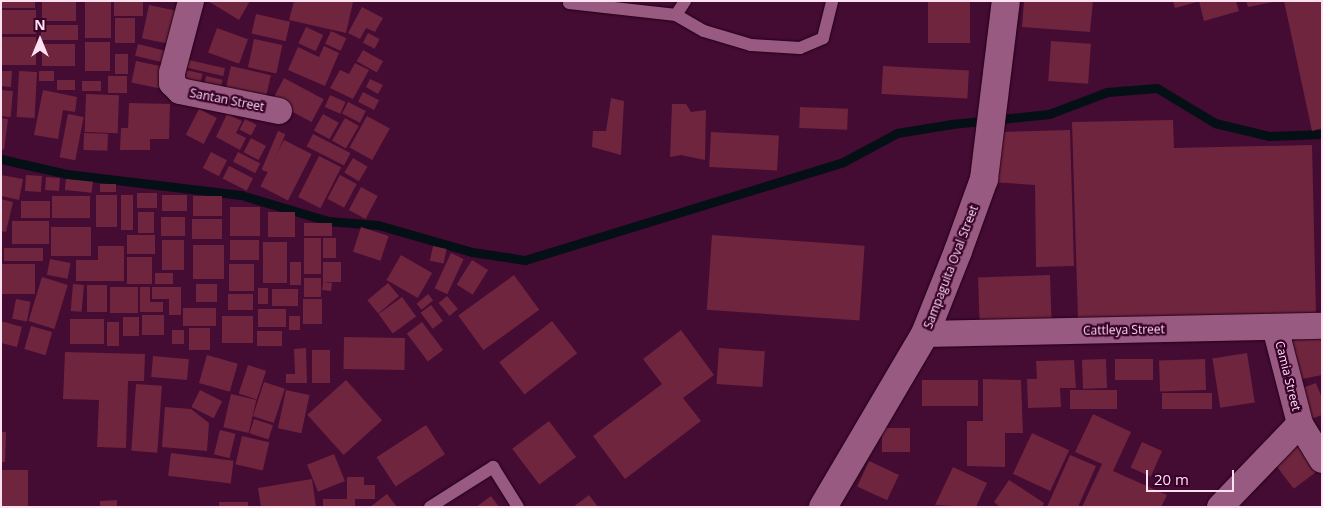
<!DOCTYPE html>
<html>
<head>
<meta charset="utf-8">
<style>
  body { margin:0 }
  #map { position:relative; width:1323px; height:508px; overflow:hidden; background:#440b33; font-family:"Open Sans",sans-serif }
  div>[style] { position:absolute }
  [style*='--x'] { left:calc(var(--x)*1px); top:calc(var(--y)*1px); width:calc(var(--w)*1px); rotate:calc(var(--a)*1deg) }
  .stream>* { height:9px; margin:-4.5px; padding:0 4.5px; transform-origin:4.5px; border-radius:4.5px; background:#041015 }
  .building>* { inset:0; background:#6f253e; transform-origin:0 0 }
  .roads { filter:drop-shadow(0 0 1px #230018) drop-shadow(0 0 1px #230018) }
  .service>* { height:12px; margin:-6px; padding:0 6px; transform-origin:6px; border-radius:6px; background:#995a81 }
  .minor>* { height:26px; margin:-13px; padding:0 13px; transform-origin:13px; border-radius:13px; background:#995a81 }
  .tertiary>* { height:28px; margin:-14px; padding:0 14px; transform-origin:14px; border-radius:14px; background:#995a81 }
  span { translate:-50% -50%; white-space:nowrap; text-align:center; line-height:1.15; -webkit-text-stroke:4.5px #380129; paint-order:stroke }
  .street-label { font-size:12px; color:#fee1f1 }
  .frame { position:absolute; inset:0; border:2px solid #fee1f1; pointer-events:none }
  .north { position:absolute; left:15px; top:15px; width:50px; height:50px; -webkit-text-stroke:4px #380129; paint-order:stroke; rotate:0deg; font-size:14px; font-weight:700; line-height:20px; text-align:center; color:#fee1f1 }
  .north::after { content:''; display:block; margin:auto; width:18px; height:22px; background:#fee1f1; clip-path:polygon(50% 0,100% 100%,50% 72%,0 100%) }
  .scale { position:absolute; left:1146px; top:470px; width:88px; height:22px; box-sizing:border-box; border:2px solid #fee1f1; border-top:0; padding-left:6px; font-size:15px; line-height:18px; white-space:nowrap; color:#fee1f1; -webkit-text-stroke:4px #380129; paint-order:stroke }
</style>
</head>
<body>
<div id="map">
  <div class="stream">
    <div style="--x:1;--y:159;--w:68;--a:12.8"></div>
    <div style="--x:67;--y:174;--w:175;--a:6.9"></div>
    <div style="--x:241;--y:195;--w:91;--a:16.6"></div>
    <div style="--x:328;--y:221;--w:50;--a:4.6"></div>
    <div style="--x:378;--y:225;--w:98;--a:16"></div>
    <div style="--x:472;--y:252;--w:54;--a:8.6"></div>
    <div style="--x:525;--y:260;--w:333;--a:-17.1"></div>
    <div style="--x:843;--y:162;--w:61;--a:-28.2"></div>
    <div style="--x:897;--y:133;--w:56;--a:-9.3"></div>
    <div style="--x:952;--y:124;--w:98;--a:-5.9"></div>
    <div style="--x:1049;--y:114;--w:62;--a:-20.8"></div>
    <div style="--x:1107;--y:92;--w:50;--a:-4.6"></div>
    <div style="--x:1157;--y:88;--w:68;--a:31.1"></div>
    <div style="--x:1215;--y:123;--w:56;--a:13.5"></div>
    <div style="--x:1269;--y:136;--w:53;--a:-2.2"></div>
  </div>
  <div class="building">
    <div style="left:1px;top:1px;width:34px;height:7px"></div>
    <div style="left:42px;top:1px;width:34px;height:20px"></div>
    <div style="left:85px;top:1px;width:26px;height:37px"></div>
    <div style="left:114px;top:1px;width:29px;height:15px"></div>
    <div style="clip-path:polygon(208px 1px,250px 1px,239px 20px)"></div>
    <div style="clip-path:polygon(294px 1px,353px 2px,346px 33px,289px 20px)"></div>
    <div style="left:928px;top:1px;width:42px;height:42px"></div>
    <div style="clip-path:polygon(1024px 1px,1093px 1px,1090px 32px,1022px 27px)"></div>
    <div style="clip-path:polygon(1173px 1px,1197px 1px,1197px 2px,1175px 8px)"></div>
    <div style="clip-path:polygon(1199px 1px,1236px 1px,1239px 11px,1204px 21px)"></div>
    <div style="clip-path:polygon(1246px 1px,1272px 1px,1273px 2px,1248px 7px)"></div>
    <div style="clip-path:polygon(1284px 1px,1322px 1px,1322px 128px,1312px 131px)"></div>
    <div style="left:149px;top:5px;width:33px;height:34px;rotate:12deg"></div>
    <div style="clip-path:polygon(362px 7px,383px 18px,375px 32px,366px 28px,360px 39px,348px 33px)"></div>
    <div style="left:1px;top:10px;width:35px;height:24px"></div>
    <div style="left:256px;top:14px;width:35px;height:20px;rotate:13deg"></div>
    <div style="left:135px;top:18px;width:25px;height:20px;rotate:90deg"></div>
    <div style="left:41px;top:25px;width:37px;height:15px"></div>
    <div style="left:306px;top:27px;width:19px;height:18px;rotate:25deg"></div>
    <div style="left:217px;top:28px;width:33px;height:26px;rotate:20deg"></div>
    <div style="left:331px;top:31px;width:17px;height:14px;rotate:25deg"></div>
    <div style="left:368px;top:33px;width:13px;height:11px;rotate:27deg"></div>
    <div style="left:1px;top:37px;width:35px;height:28px"></div>
    <div style="left:254px;top:39px;width:29px;height:29px;rotate:12deg"></div>
    <div style="left:1051px;top:41px;width:40px;height:40px;rotate:4deg"></div>
    <div style="left:85px;top:42px;width:25px;height:29px"></div>
    <div style="left:42px;top:44px;width:33px;height:22px"></div>
    <div style="left:138px;top:44px;width:34px;height:12px;rotate:14deg"></div>
    <div style="clip-path:polygon(324px 46px,339px 53px,325px 86px,288px 70px,298px 47px,319px 57px)"></div>
    <div style="left:363px;top:50px;width:23px;height:13px;rotate:29deg"></div>
    <div style="left:115px;top:54px;width:13px;height:20px"></div>
    <div style="left:189px;top:60px;width:37px;height:8px;rotate:13deg"></div>
    <div style="left:136px;top:61px;width:34px;height:22px;rotate:12deg"></div>
    <div style="clip-path:polygon(355px 63px,369px 70px,353px 99px,330px 88px,340px 70px,349px 74px)"></div>
    <div style="left:231px;top:66px;width:41px;height:28px;rotate:13deg"></div>
    <div style="left:883px;top:66px;width:86px;height:28px;rotate:3deg"></div>
    <div style="left:186px;top:70px;width:17px;height:20px;rotate:13deg"></div>
    <div style="clip-path:polygon(1px 71px,12px 71px,11px 87px,1px 86px)"></div>
    <div style="left:19px;top:71px;width:18px;height:46px;rotate:3deg"></div>
    <div style="left:39px;top:71px;width:15px;height:10px"></div>
    <div style="left:108px;top:76px;width:19px;height:17px"></div>
    <div style="left:206px;top:76px;width:17px;height:16px;rotate:13deg"></div>
    <div style="left:284px;top:78px;width:45px;height:26px;rotate:28deg"></div>
    <div style="clip-path:polygon(370px 79px,383px 85px,378px 94px,366px 87px)"></div>
    <div style="left:57px;top:80px;width:18px;height:10px"></div>
    <div style="left:82px;top:81px;width:19px;height:10px"></div>
    <div style="left:1px;top:90px;width:12px;height:26px;rotate:5deg"></div>
    <div style="clip-path:polygon(43px 90px,77px 97px,75px 112px,63px 110px,58px 139px,34px 135px)"></div>
    <div style="left:363px;top:92px;width:18px;height:11px;rotate:27deg"></div>
    <div style="left:86px;top:94px;width:33px;height:38px;rotate:2deg"></div>
    <div style="left:330px;top:95px;width:17px;height:13px;rotate:24deg"></div>
    <div style="clip-path:polygon(611px 98px,624px 101px,621px 155px,592px 147px,593px 131px,606px 131px)"></div>
    <div style="left:348px;top:102px;width:20px;height:13px;rotate:27deg"></div>
    <div style="clip-path:polygon(129px 103px,170px 104px,169px 139px,150px 139px,150px 150px,120px 150px,121px 128px,128px 128px)"></div>
    <div style="clip-path:polygon(672px 104px,686px 104px,691px 112px,706px 110px,705px 160px,681px 155px,670px 157px)"></div>
    <div style="left:800px;top:107px;width:48px;height:21px;rotate:2deg"></div>
    <div style="left:199px;top:109px;width:20px;height:29px;rotate:27deg"></div>
    <div style="left:68px;top:114px;width:16px;height:44px;rotate:11deg"></div>
    <div style="clip-path:polygon(227px 114px,242px 121px,236px 133px,246px 138px,240px 150px,216px 137px)"></div>
    <div style="left:323px;top:114px;width:18px;height:19px;rotate:29deg"></div>
    <div style="left:367px;top:116px;width:26px;height:36px;rotate:29deg"></div>
    <div style="clip-path:polygon(1px 118px,8px 119px,4px 150px,1px 149px)"></div>
    <div style="left:345px;top:118px;width:16px;height:26px;rotate:30deg"></div>
    <div style="left:245px;top:119px;width:13px;height:12px;rotate:27deg"></div>
    <div style="clip-path:polygon(1173px 120px,1174px 148px,1312px 145px,1316px 314px,1078px 319px,1072px 122px)"></div>
    <div style="clip-path:polygon(1070px 130px,1074px 266px,1036px 267px,1035px 185px,992px 182px,997px 132px)"></div>
    <div style="left:278px;top:131px;width:8px;height:42px;rotate:23deg"></div>
    <div style="left:711px;top:132px;width:68px;height:35px;rotate:3deg"></div>
    <div style="left:84px;top:133px;width:24px;height:17px;rotate:2deg"></div>
    <div style="left:313px;top:134px;width:42px;height:14px;rotate:27deg"></div>
    <div style="left:251px;top:138px;width:17px;height:16px;rotate:28deg"></div>
    <div style="left:284px;top:140px;width:31px;height:52px;rotate:27deg"></div>
    <div style="left:211px;top:152px;width:18px;height:18px;rotate:27deg"></div>
    <div style="left:238px;top:152px;width:25px;height:11px;rotate:27deg"></div>
    <div style="left:319px;top:156px;width:25px;height:46px;rotate:27deg"></div>
    <div style="left:353px;top:158px;width:17px;height:17px;rotate:31deg"></div>
    <div style="left:229px;top:166px;width:27px;height:14px;rotate:27deg"></div>
    <div style="clip-path:polygon(1px 175px,23px 179px,19px 200px,1px 196px)"></div>
    <div style="left:26px;top:175px;width:16px;height:16px;rotate:4deg"></div>
    <div style="left:340px;top:175px;width:19px;height:27px;rotate:28deg"></div>
    <div style="left:46px;top:177px;width:14px;height:13px;rotate:4deg"></div>
    <div style="left:66px;top:179px;width:27px;height:11px;rotate:6deg"></div>
    <div style="left:100px;top:184px;width:16px;height:8px"></div>
    <div style="left:361px;top:187px;width:19px;height:26px;rotate:28deg"></div>
    <div style="left:137px;top:193px;width:20px;height:15px"></div>
    <div style="left:96px;top:195px;width:21px;height:32px"></div>
    <div style="left:121px;top:195px;width:12px;height:35px"></div>
    <div style="left:162px;top:195px;width:25px;height:16px"></div>
    <div style="left:52px;top:196px;width:38px;height:22px"></div>
    <div style="left:193px;top:196px;width:29px;height:20px"></div>
    <div style="clip-path:polygon(1px 199px,13px 202px,6px 232px,1px 231px)"></div>
    <div style="left:21px;top:201px;width:29px;height:17px"></div>
    <div style="left:230px;top:207px;width:30px;height:29px"></div>
    <div style="left:138px;top:212px;width:16px;height:21px"></div>
    <div style="left:268px;top:212px;width:27px;height:25px"></div>
    <div style="left:161px;top:217px;width:24px;height:19px"></div>
    <div style="left:192px;top:219px;width:30px;height:20px"></div>
    <div style="left:12px;top:221px;width:37px;height:23px"></div>
    <div style="left:304px;top:223px;width:28px;height:13px"></div>
    <div style="left:51px;top:227px;width:40px;height:29px"></div>
    <div style="left:361px;top:227px;width:29px;height:26px;rotate:18deg"></div>
    <div style="left:127px;top:235px;width:28px;height:19px"></div>
    <div style="left:712px;top:235px;width:153px;height:75px;rotate:4deg"></div>
    <div style="left:304px;top:238px;width:17px;height:36px"></div>
    <div style="left:323px;top:238px;width:13px;height:20px"></div>
    <div style="left:162px;top:240px;width:22px;height:30px"></div>
    <div style="left:230px;top:240px;width:29px;height:20px"></div>
    <div style="left:263px;top:242px;width:24px;height:41px"></div>
    <div style="left:193px;top:245px;width:31px;height:34px"></div>
    <div style="clip-path:polygon(98px 246px,124px 246px,124px 281px,76px 281px,76px 260px,98px 260px)"></div>
    <div style="left:433px;top:246px;width:14px;height:15px;rotate:12deg"></div>
    <div style="left:4px;top:248px;width:39px;height:13px"></div>
    <div style="left:451px;top:253px;width:14px;height:39px;rotate:25deg"></div>
    <div style="left:401px;top:255px;width:36px;height:29px;rotate:30deg"></div>
    <div style="left:127px;top:257px;width:25px;height:27px"></div>
    <div style="left:50px;top:259px;width:21px;height:16px;rotate:11deg"></div>
    <div style="left:472px;top:260px;width:19px;height:29px;rotate:32deg"></div>
    <div style="left:290px;top:262px;width:11px;height:23px"></div>
    <div style="left:323px;top:262px;width:18px;height:20px"></div>
    <div style="left:2px;top:264px;width:33px;height:30px"></div>
    <div style="left:229px;top:264px;width:25px;height:27px"></div>
    <div style="left:155px;top:273px;width:18px;height:11px"></div>
    <div style="left:514px;top:275px;width:43px;height:69px;rotate:54deg"></div>
    <div style="left:1050px;top:275px;width:47px;height:72px;rotate:88deg"></div>
    <div style="left:42px;top:277px;width:27px;height:46px;rotate:17deg"></div>
    <div style="left:304px;top:278px;width:17px;height:19px"></div>
    <div style="left:323px;top:282px;width:9px;height:8px;rotate:6deg"></div>
    <div style="left:388px;top:283px;width:17px;height:27px;rotate:50deg"></div>
    <div style="left:73px;top:284px;width:11px;height:27px;rotate:5deg"></div>
    <div style="left:196px;top:284px;width:21px;height:18px"></div>
    <div style="left:87px;top:285px;width:20px;height:27px"></div>
    <div style="left:110px;top:287px;width:28px;height:26px"></div>
    <div style="clip-path:polygon(140px 287px,150px 287px,150px 302px,163px 302px,163px 312px,140px 312px)"></div>
    <div style="clip-path:polygon(152px 287px,181px 287px,181px 315px,169px 315px,169px 299px,152px 299px)"></div>
    <div style="left:258px;top:288px;width:10px;height:16px"></div>
    <div style="left:272px;top:289px;width:26px;height:17px"></div>
    <div style="left:228px;top:294px;width:25px;height:16px"></div>
    <div style="left:428px;top:294px;width:8px;height:15px;rotate:50deg"></div>
    <div style="left:447px;top:296px;width:17px;height:11px;rotate:50deg"></div>
    <div style="left:402px;top:297px;width:24px;height:29px;rotate:54deg"></div>
    <div style="left:16px;top:299px;width:15px;height:20px;rotate:11deg"></div>
    <div style="left:303px;top:299px;width:19px;height:25px"></div>
    <div style="left:431px;top:305px;width:20px;height:13px;rotate:53deg"></div>
    <div style="left:183px;top:308px;width:33px;height:18px"></div>
    <div style="left:258px;top:309px;width:28px;height:18px"></div>
    <div style="left:142px;top:315px;width:22px;height:20px"></div>
    <div style="left:222px;top:316px;width:31px;height:27px"></div>
    <div style="left:289px;top:316px;width:11px;height:14px"></div>
    <div style="left:123px;top:317px;width:16px;height:19px"></div>
    <div style="left:70px;top:319px;width:34px;height:25px"></div>
    <div style="clip-path:polygon(1px 321px,22px 327px,17px 347px,1px 343px)"></div>
    <div style="left:552px;top:321px;width:41px;height:67px;rotate:52deg"></div>
    <div style="left:107px;top:322px;width:12px;height:24px"></div>
    <div style="left:422px;top:322px;width:35px;height:19px;rotate:53deg"></div>
    <div style="left:31px;top:326px;width:22px;height:24px;rotate:16deg"></div>
    <div style="left:189px;top:328px;width:21px;height:22px"></div>
    <div style="left:172px;top:330px;width:12px;height:14px"></div>
    <div style="clip-path:polygon(681px 330px,714px 375px,683px 398px,701px 421px,625px 479px,593px 436px,662px 384px,643px 359px)"></div>
    <div style="left:257px;top:331px;width:25px;height:15px"></div>
    <div style="clip-path:polygon(1322px 334px,1322px 375px,1297px 380px,1288px 342px)"></div>
    <div style="left:344px;top:337px;width:61px;height:32px;rotate:1deg"></div>
    <div style="clip-path:polygon(306px 348px,307px 383px,286px 383px,286px 374px,295px 374px,294px 349px)"></div>
    <div style="left:719px;top:348px;width:46px;height:36px;rotate:4deg"></div>
    <div style="left:312px;top:350px;width:18px;height:33px"></div>
    <div style="clip-path:polygon(65px 352px,145px 354px,144px 381px,128px 381px,126px 448px,97px 447px,99px 400px,63px 399px)"></div>
    <div style="left:1247px;top:353px;width:50px;height:35px;rotate:81deg"></div>
    <div style="left:207px;top:355px;width:32px;height:29px;rotate:16deg"></div>
    <div style="left:153px;top:356px;width:36px;height:21px;rotate:5deg"></div>
    <div style="left:1106px;top:359px;width:29px;height:24px;rotate:88deg"></div>
    <div style="left:1153px;top:359px;width:21px;height:38px;rotate:90deg"></div>
    <div style="left:1205px;top:359px;width:31px;height:46px;rotate:88deg"></div>
    <div style="clip-path:polygon(1074px 360px,1076px 388px,1060px 388px,1061px 407px,1028px 408px,1027px 379px,1037px 379px,1036px 361px)"></div>
    <div style="left:248px;top:365px;width:19px;height:30px;rotate:18deg"></div>
    <div style="clip-path:polygon(983px 379px,1021px 380px,1023px 433px,1005px 433px,1005px 467px,967px 466px,967px 421px,983px 421px)"></div>
    <div style="left:346px;top:380px;width:54px;height:52px;rotate:48deg"></div>
    <div style="left:922px;top:380px;width:56px;height:26px"></div>
    <div style="left:264px;top:382px;width:22px;height:36px;rotate:18deg"></div>
    <div style="clip-path:polygon(1316px 383px,1322px 398px,1322px 415px,1308px 420px,1297px 390px)"></div>
    <div style="left:136px;top:384px;width:26px;height:67px;rotate:4deg"></div>
    <div style="left:200px;top:390px;width:25px;height:19px;rotate:27deg"></div>
    <div style="left:286px;top:390px;width:24px;height:39px;rotate:12deg"></div>
    <div style="left:1117px;top:390px;width:19px;height:47px;rotate:90deg"></div>
    <div style="left:1212px;top:393px;width:16px;height:50px;rotate:90deg"></div>
    <div style="left:231px;top:394px;width:26px;height:34px;rotate:13deg"></div>
    <div style="clip-path:polygon(165px 407px,191px 409px,209px 423px,207px 451px,162px 447px)"></div>
    <div style="clip-path:polygon(1093px 414px,1131px 432px,1113px 471px,1167px 495px,1161px 507px,1082px 507px,1102px 464px,1075px 452px)"></div>
    <div style="left:254px;top:419px;width:20px;height:15px;rotate:18deg"></div>
    <div style="left:549px;top:421px;width:45px;height:46px;rotate:53deg"></div>
    <div style="left:426px;top:425px;width:35px;height:59px;rotate:57deg"></div>
    <div style="left:882px;top:428px;width:28px;height:24px"></div>
    <div style="left:220px;top:430px;width:16px;height:25px;rotate:14deg"></div>
    <div style="clip-path:polygon(1px 432px,6px 432px,5px 462px,1px 462px)"></div>
    <div style="left:1032px;top:433px;width:41px;height:45px;rotate:25deg"></div>
    <div style="left:242px;top:436px;width:28px;height:29px;rotate:13deg"></div>
    <div style="left:1142px;top:442px;width:22px;height:28px;rotate:24deg"></div>
    <div style="left:1298px;top:443px;width:34px;height:31px;rotate:53deg"></div>
    <div style="left:171px;top:453px;width:63px;height:23px;rotate:7deg"></div>
    <div style="left:334px;top:454px;width:29px;height:29px;rotate:68deg"></div>
    <div style="clip-path:polygon(1070px 455px,1096px 466px,1078px 507px,1047px 507px)"></div>
    <div style="left:869px;top:461px;width:33px;height:28px;rotate:25deg"></div>
    <div style="clip-path:polygon(953px 467px,987px 483px,976px 507px,935px 505px)"></div>
    <div style="left:28px;top:470px;width:37px;height:27px;rotate:90deg"></div>
    <div style="clip-path:polygon(347px 477px,364px 477px,364px 485px,375px 485px,375px 499px,355px 499px,355px 507px,323px 507px,323px 499px,347px 499px)"></div>
    <div style="clip-path:polygon(312px 479px,316px 507px,261px 507px,258px 488px)"></div>
    <div style="clip-path:polygon(1009px 480px,1044px 503px,1042px 507px,1000px 507px,994px 502px)"></div>
    <div style="clip-path:polygon(387px 494px,397px 507px,370px 507px)"></div>
    <div style="clip-path:polygon(589px 495px,598px 507px,573px 507px)"></div>
    <div style="clip-path:polygon(491px 496px,499px 507px,476px 507px)"></div>
    <div style="clip-path:polygon(117px 500px,117px 507px,100px 507px,100px 501px)"></div>
    <div style="left:219px;top:502px;width:29px;height:5px"></div>
  </div>
  <div class="roads">
    <div class="service">
      <div style="--x:569;--y:3;--w:108;--a:6.4"></div>
      <div style="--x:676;--y:15;--w:17;--a:-57"></div>
      <div style="--x:676;--y:15;--w:32;--a:30"></div>
      <div style="--x:704;--y:31;--w:49;--a:16.6"></div>
      <div style="--x:751;--y:45;--w:49;--a:3.5"></div>
      <div style="--x:800;--y:48;--w:25;--a:-23"></div>
      <div style="--x:823;--y:38;--w:38;--a:-76"></div>
      <div style="--x:430;--y:507;--w:75;--a:-32.4"></div>
      <div style="--x:493;--y:467;--w:47;--a:58"></div>
    </div>
    <div class="minor">
      <div style="--x:191;--y:1;--w:74;--a:104.8"></div>
      <div style="--x:172;--y:73;--w:10;--a:90"></div>
      <div style="--x:172;--y:83;--w:11;--a:45"></div>
      <div style="--x:180;--y:91;--w:101;--a:11.4"></div>
      <div style="--x:1275;--y:327;--w:100;--a:75.5"></div>
      <div style="--x:1300;--y:424;--w:42;--a:58.6"></div>
      <div style="--x:925;--y:334;--w:397;--a:-1.2"></div>
      <div style="--x:1220;--y:507;--w:115;--a:-46.1"></div>
    </div>
    <div class="tertiary">
      <div style="--x:823;--y:507;--w:201;--a:-59.5"></div>
      <div style="--x:925;--y:334;--w:89;--a:-68.3"></div>
      <div style="--x:958;--y:251;--w:77;--a:-70.1"></div>
      <div style="--x:984;--y:179;--w:179;--a:-83"></div>
    </div>
  </div>
  <div class="street-label">
    <span style="left:227px;top:100px;rotate:11deg">Santan Street</span>
    <span style="left:951px;top:267px;rotate:-69deg">Sampaguita Oval Street</span>
    <span style="left:1124px;top:330px;rotate:-1deg">Cattleya Street</span>
    <span style="left:1288px;top:376px;rotate:76deg">Camia Street</span>
  </div>
  <div class="frame"></div>
  <div class="north">N</div>
  <div class="scale">20 m</div>
</div>
</body>
</html>
